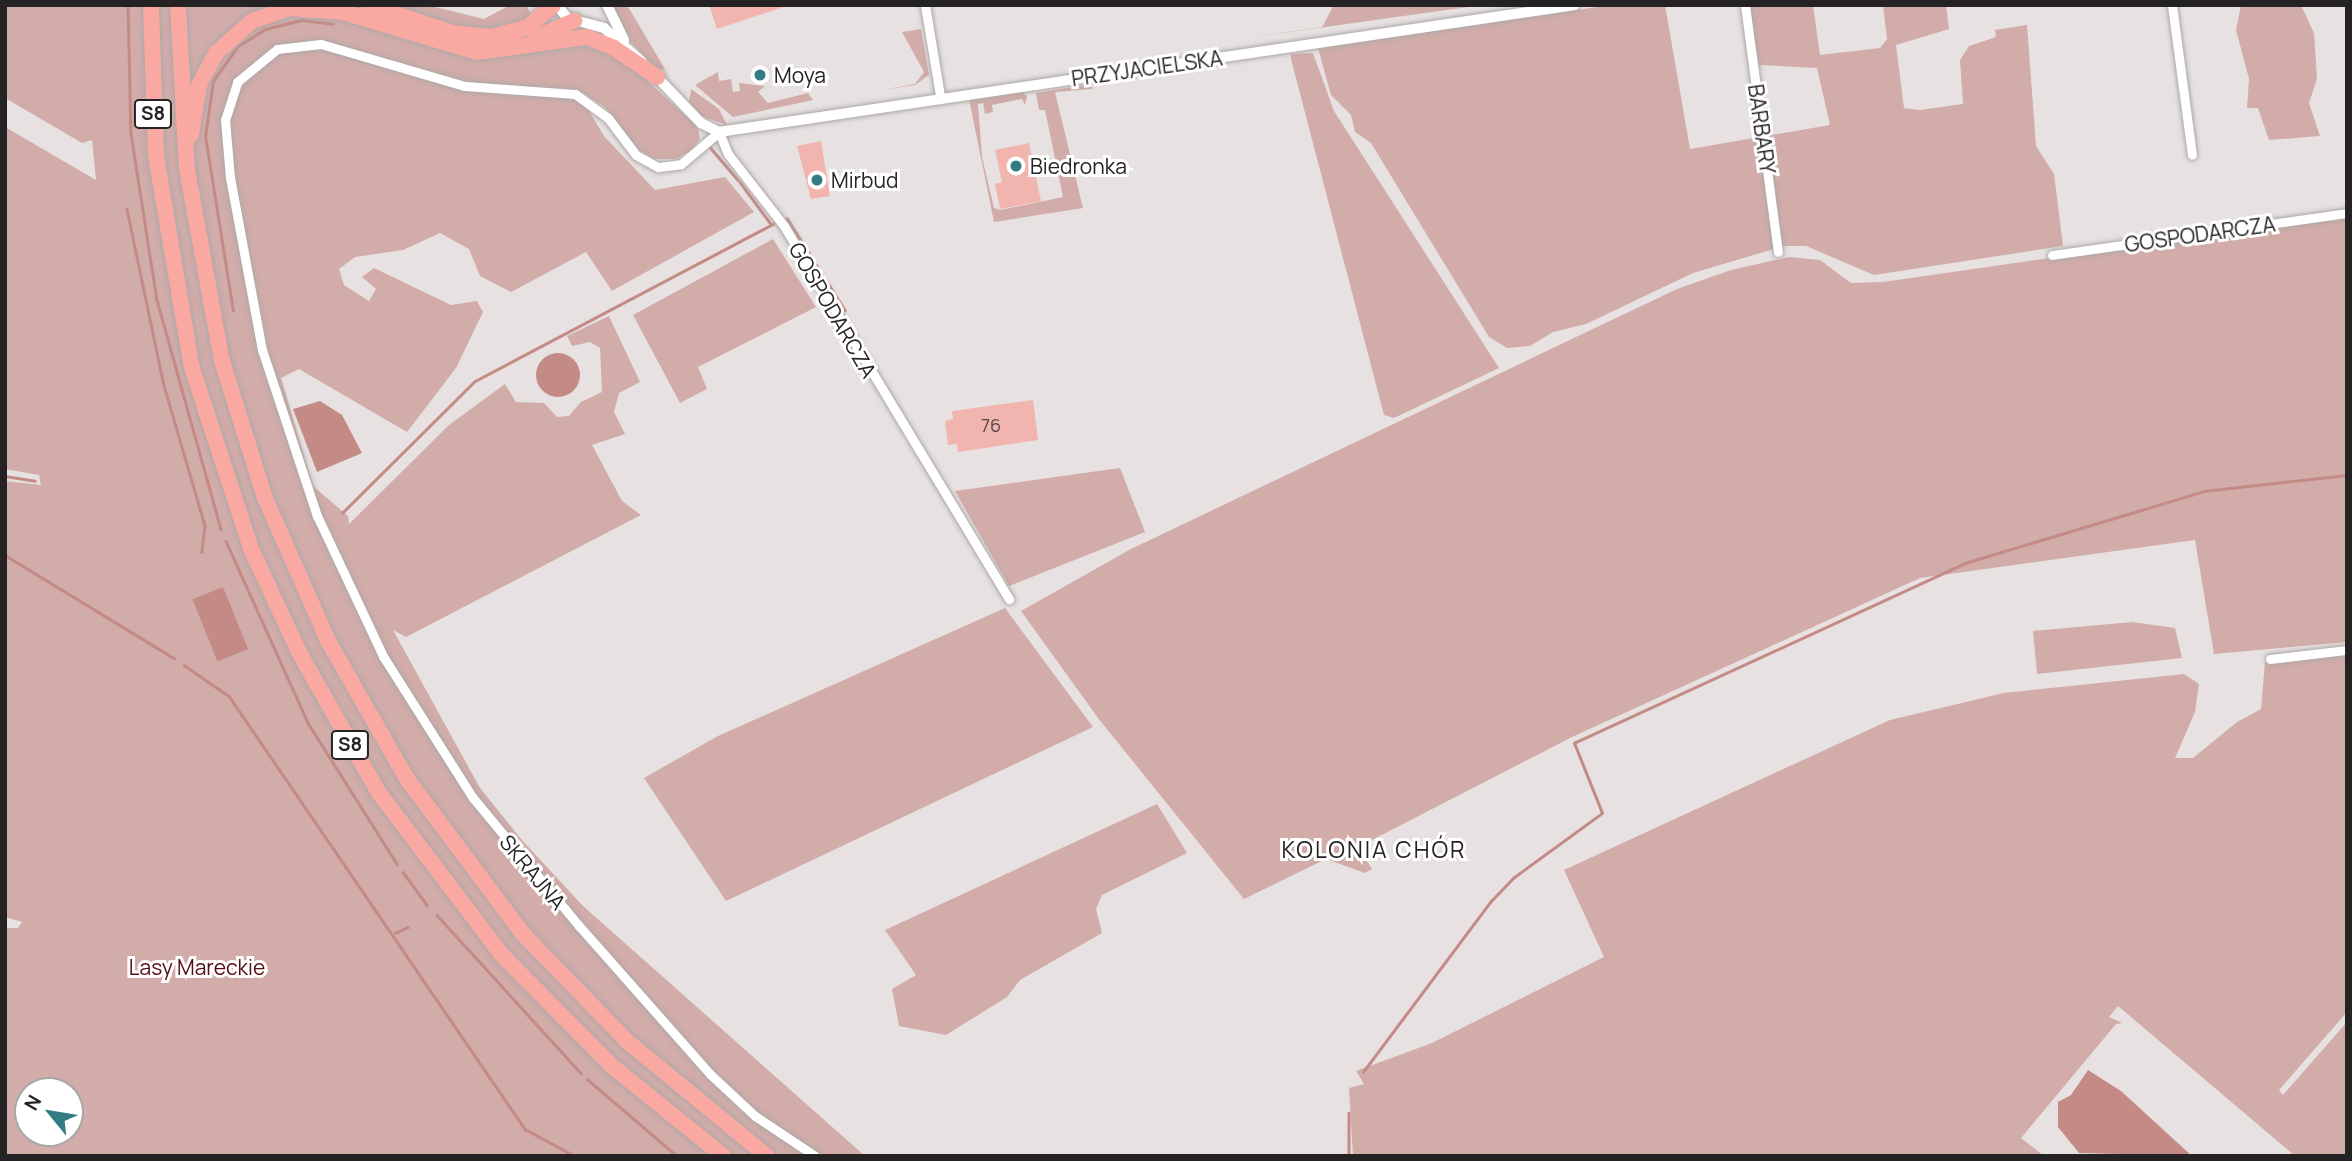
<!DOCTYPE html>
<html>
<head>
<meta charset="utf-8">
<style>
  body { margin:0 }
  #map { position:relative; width:2352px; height:1161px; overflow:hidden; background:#e7e2e1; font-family:Manrope,sans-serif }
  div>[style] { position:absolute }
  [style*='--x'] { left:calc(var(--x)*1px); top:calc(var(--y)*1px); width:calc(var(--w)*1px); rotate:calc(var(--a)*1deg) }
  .green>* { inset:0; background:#d1aca9 }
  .water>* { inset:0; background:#c48a86; transform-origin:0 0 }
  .round { border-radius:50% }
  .stream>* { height:2.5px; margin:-1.25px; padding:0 1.25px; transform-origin:1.25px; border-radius:1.25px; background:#c48a86 }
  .building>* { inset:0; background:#f1b4af }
  .roads { filter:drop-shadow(0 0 2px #ada8a7) drop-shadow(0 0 2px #ada8a7) }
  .minor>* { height:9px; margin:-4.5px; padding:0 4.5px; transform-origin:4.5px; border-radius:4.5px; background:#fff }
  .tertiary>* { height:10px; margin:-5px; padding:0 5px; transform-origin:5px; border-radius:5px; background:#fff }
  .motorway>* { height:16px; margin:-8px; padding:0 8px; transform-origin:8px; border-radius:8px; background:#faa8a2 }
  .dots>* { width:19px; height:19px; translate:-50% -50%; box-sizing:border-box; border:4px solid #fff; border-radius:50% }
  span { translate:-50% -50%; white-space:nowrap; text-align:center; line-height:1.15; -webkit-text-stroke:6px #fff; paint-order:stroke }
  .number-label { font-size:18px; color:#574645 }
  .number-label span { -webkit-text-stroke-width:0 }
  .shield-label span { padding:2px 5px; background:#fff; border:2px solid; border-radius:5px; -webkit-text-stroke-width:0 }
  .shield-label { font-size:19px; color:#242222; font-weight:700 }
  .street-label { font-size:21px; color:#242222 }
  .poi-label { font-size:21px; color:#242222 }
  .left { translate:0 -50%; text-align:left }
  .park-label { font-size:21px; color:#550e11 }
  .neighbourhood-label { font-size:23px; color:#242222; letter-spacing:2px }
  .frame { position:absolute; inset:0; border:7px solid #242222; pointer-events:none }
  .north { position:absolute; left:14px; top:1077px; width:70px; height:70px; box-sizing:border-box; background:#fff; border:2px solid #a7a7a7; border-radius:50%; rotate:300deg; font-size:19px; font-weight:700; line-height:28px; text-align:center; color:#242222 }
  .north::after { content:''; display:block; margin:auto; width:24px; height:32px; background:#337c83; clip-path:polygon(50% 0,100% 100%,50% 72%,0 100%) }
</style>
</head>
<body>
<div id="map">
  <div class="green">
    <div style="clip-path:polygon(evenodd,5px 5px,427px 5px,484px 19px,510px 5px,526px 5px,544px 36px,565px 25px,600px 29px,620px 46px,585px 41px,630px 65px,697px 126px,700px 138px,693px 149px,676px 159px,654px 159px,639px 150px,605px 107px,576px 89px,604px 136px,655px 190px,725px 177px,754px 212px,612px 291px,586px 252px,511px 292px,480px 276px,469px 249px,440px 233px,403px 250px,355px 257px,339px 269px,344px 285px,369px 301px,376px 289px,362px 277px,374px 268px,451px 305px,477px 301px,483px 312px,456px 368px,407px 432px,299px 369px,281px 378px,313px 486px,348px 516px,349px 524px,449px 425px,505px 384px,516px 402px,544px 403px,557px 417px,569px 416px,581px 402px,602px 392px,600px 348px,590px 342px,572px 346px,567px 336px,609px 316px,640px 382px,619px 393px,614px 412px,625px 434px,592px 445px,622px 501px,641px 515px,406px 637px,393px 630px,480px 788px,521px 839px,583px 906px,865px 1156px,5px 1156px,5px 928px,18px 928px,22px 922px,5px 917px,5px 481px,41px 485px,39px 475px,5px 469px,5px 127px,96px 180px,92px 140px,82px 143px,5px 98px,5px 5px,28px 1091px,70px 1091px,70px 1133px,28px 1133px,28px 1091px)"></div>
    <div style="clip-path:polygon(611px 5px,627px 5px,665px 69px,656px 69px,629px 40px)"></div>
    <div style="clip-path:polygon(1334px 5px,1475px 5px,1475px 6px,1239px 39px,1322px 27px)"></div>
    <div style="clip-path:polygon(1611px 5px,1665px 5px,1690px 149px,1830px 125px,1817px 68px,1759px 65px,1749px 5px,1813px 5px,1820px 55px,1880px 48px,1887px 39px,1883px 5px,1946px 5px,1949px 29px,1896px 45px,1904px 108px,1920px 110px,1963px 104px,1960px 60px,1969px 46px,1996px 37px,1995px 30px,2027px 25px,2036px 146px,2054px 174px,2063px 246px,1874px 275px,1806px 246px,1784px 246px,1693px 273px,1586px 324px,1553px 332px,1530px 346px,1507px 348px,1489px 337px,1371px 143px,1355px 132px,1351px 115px,1331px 95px,1318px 48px)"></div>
    <div style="clip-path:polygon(2241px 5px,2301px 5px,2314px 33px,2317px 79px,2309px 103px,2320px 136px,2269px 140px,2258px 108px,2247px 108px,2249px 79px,2236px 30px)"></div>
    <div style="clip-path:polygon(921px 29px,929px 75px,915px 85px,882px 90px,915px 84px,924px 72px,902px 32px)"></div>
    <div style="clip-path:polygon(1313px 53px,1334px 111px,1499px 368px,1394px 418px,1384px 415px,1291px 59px,1291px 54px)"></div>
    <div style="clip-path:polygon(718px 72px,719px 81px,731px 79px,733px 92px,740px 91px,739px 83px,765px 86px,758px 92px,768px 103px,808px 93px,813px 100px,733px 117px,695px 85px)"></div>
    <div style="clip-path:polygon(1091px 84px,1093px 89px,1055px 92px,1083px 208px,994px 222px,969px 99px,1021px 91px,1027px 96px,1025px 105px,1022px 99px,992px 105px,993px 112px,985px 114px,983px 103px,978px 104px,982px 157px,994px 208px,1000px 210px,1063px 197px,1045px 110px,1039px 110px,1036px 93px)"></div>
    <div style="clip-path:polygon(691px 89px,719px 109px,727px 125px,701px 116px,689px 102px)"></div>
    <div style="clip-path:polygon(2347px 215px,2347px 642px,2214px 654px,2195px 540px,1920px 578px,1572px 737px,1368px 842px,1366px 860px,1372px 869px,1365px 873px,1326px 859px,1244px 899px,1098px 718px,1021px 611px,1131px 549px,1677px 289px,1731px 270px,1789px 257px,1820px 260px,1851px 283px,1883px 282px)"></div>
    <div style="clip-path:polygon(773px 239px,816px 307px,698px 367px,707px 389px,680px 403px,633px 315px)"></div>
    <div style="clip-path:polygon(1120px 468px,1145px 532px,1009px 586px,955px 491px)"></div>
    <div style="clip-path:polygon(1005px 608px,1093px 727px,726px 901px,644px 778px,718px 736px)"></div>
    <div style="clip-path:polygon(2132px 622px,2175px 628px,2182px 658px,2037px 674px,2033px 631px)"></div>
    <div style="clip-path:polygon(2347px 654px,2347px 1012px,2279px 1090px,2283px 1095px,2347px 1022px,2347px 1156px,2295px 1156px,2118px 1006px,2109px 1017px,2122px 1023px,2116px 1024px,2021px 1138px,2044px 1156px,1353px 1156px,1349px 1088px,1364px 1084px,1356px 1071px,1432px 1043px,1604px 957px,1564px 870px,1890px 720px,2004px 693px,2184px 674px,2199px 684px,2195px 712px,2175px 758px,2193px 758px,2237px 722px,2261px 709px,2265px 662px)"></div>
    <div style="clip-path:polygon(1157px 804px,1187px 853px,1102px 895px,1096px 909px,1102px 933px,1020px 980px,1007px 997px,946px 1035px,899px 1026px,892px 989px,916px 975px,885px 930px)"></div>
  </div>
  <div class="water">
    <div class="round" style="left:536px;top:353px;width:44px;height:44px"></div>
    <div style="clip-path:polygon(320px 401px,342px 415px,362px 453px,317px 472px,293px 409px)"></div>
    <div style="left:223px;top:587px;width:67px;height:33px;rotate:68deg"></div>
    <div style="clip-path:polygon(2088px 1070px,2121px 1091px,2192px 1156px,2079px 1153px,2058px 1127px,2058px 1102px,2071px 1095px)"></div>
  </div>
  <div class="stream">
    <div style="--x:128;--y:5;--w:128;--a:88.7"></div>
    <div style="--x:131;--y:133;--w:169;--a:81.2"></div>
    <div style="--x:157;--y:300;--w:238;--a:74.4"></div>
    <div style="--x:710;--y:147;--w:43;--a:49.7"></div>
    <div style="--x:740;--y:182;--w:52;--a:53.6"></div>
    <div style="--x:127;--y:209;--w:177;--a:78.2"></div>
    <div style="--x:163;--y:382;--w:150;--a:73.7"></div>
    <div style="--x:205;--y:526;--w:26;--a:97"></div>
    <div style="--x:787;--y:218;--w:109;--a:57.8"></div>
    <div style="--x:233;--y:311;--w:176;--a:-99.1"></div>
    <div style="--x:205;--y:137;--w:57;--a:-81.9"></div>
    <div style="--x:213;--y:81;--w:43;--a:-54.5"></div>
    <div style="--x:238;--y:46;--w:32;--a:-32"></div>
    <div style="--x:265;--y:29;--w:38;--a:-14"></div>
    <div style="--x:302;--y:20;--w:31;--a:7"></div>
    <div style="--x:5;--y:476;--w:30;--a:9"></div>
    <div style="--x:342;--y:513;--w:187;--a:-44.8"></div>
    <div style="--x:475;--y:381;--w:337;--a:-27.8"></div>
    <div style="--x:226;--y:541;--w:200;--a:65.7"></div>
    <div style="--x:308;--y:723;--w:167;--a:57.7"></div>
    <div style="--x:5;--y:555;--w:198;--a:31.4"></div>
    <div style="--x:184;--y:665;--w:55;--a:34.6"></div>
    <div style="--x:229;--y:696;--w:525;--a:55.64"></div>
    <div style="--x:525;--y:1129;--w:57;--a:28.4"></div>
    <div style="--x:403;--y:872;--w:41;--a:54"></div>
    <div style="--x:437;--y:915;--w:214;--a:47.7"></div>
    <div style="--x:395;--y:933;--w:14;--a:-25"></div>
    <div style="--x:1363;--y:1072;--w:214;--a:-53.2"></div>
    <div style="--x:1491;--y:901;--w:32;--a:-46"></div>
    <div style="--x:1513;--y:878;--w:110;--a:-36.1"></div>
    <div style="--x:1602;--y:813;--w:75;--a:-111.8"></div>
    <div style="--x:1574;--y:743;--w:434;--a:-24.7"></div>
    <div style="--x:1968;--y:562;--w:246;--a:-16.7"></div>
    <div style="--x:2204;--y:491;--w:144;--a:-6.4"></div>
    <div style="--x:587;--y:1079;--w:118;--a:40.5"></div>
    <div style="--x:1349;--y:1113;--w:43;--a:90"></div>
    <div style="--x:241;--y:1155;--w:1;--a:90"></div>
    <div style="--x:1950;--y:1156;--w:18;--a:0"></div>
  </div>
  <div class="building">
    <div style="clip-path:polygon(709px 5px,784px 5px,784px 7px,717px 29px)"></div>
    <div style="clip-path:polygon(821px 141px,830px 196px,811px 199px,797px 146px)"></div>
    <div style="clip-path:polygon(1029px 143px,1041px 201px,1000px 209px,995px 184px,1002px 182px,995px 150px)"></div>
    <div style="clip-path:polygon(1033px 400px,1038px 440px,958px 452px,957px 444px,948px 445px,945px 421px,953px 419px,952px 411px)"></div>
  </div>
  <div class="roads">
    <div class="minor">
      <div style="--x:925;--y:5;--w:92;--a:80.6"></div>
      <div style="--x:1745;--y:5;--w:249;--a:82.4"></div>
      <div style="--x:2172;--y:5;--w:151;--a:82.4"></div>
      <div style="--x:2052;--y:255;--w:298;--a:-8.1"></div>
      <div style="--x:2270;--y:659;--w:78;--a:-6.7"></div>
      <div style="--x:815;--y:1156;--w:72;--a:-146.3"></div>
      <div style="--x:755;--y:1116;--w:62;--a:-137"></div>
      <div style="--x:710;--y:1074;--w:198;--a:-131.5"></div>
      <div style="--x:579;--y:926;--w:166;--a:-129.6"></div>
      <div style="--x:473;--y:798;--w:168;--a:-122.4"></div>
      <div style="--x:383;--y:656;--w:155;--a:-115.2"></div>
      <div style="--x:317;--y:516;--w:175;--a:-108.3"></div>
      <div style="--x:262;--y:350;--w:175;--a:-100.5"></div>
      <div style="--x:230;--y:178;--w:58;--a:-94.9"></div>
      <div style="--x:225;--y:120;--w:40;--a:-72"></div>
      <div style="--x:237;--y:82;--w:52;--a:-39.5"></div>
      <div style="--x:277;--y:49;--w:44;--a:-6.5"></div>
      <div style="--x:321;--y:44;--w:150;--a:16.3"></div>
      <div style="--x:465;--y:86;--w:110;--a:4.2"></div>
      <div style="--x:575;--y:94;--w:41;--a:36"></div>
      <div style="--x:608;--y:118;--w:46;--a:52.9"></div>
      <div style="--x:636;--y:155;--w:25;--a:29"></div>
      <div style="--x:658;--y:167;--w:23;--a:-7"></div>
      <div style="--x:681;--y:164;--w:50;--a:-40.1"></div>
      <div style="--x:719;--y:132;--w:24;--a:68"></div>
      <div style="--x:728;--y:154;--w:91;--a:52.1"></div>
      <div style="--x:784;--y:226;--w:436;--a:58.9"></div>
    </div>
    <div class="tertiary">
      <div style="--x:557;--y:5;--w:16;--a:52"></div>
      <div style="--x:567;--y:18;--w:38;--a:15"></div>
      <div style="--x:604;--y:28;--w:50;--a:41.7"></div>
      <div style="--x:607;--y:5;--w:39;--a:64"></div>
      <div style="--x:652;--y:72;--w:71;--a:46.1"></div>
      <div style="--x:701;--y:123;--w:20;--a:27"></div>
      <div style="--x:719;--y:132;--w:865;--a:-8.44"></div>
    </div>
    <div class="motorway">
      <div style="--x:151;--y:5;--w:151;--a:88.1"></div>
      <div style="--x:156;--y:156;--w:215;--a:80.4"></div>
      <div style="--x:192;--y:368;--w:190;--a:71.9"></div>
      <div style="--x:251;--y:549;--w:116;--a:65"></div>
      <div style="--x:300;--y:654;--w:160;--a:60.4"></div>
      <div style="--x:379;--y:793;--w:202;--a:52.8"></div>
      <div style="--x:501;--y:954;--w:158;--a:45.3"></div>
      <div style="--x:612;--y:1066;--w:143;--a:39"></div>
      <div style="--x:178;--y:5;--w:164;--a:86.9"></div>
      <div style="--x:187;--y:169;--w:195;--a:79.7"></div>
      <div style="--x:222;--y:361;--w:144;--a:72.6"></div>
      <div style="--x:265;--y:498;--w:156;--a:66.2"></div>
      <div style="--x:328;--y:641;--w:159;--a:60.2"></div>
      <div style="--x:407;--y:779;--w:192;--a:53.2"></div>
      <div style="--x:522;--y:933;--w:152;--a:45.8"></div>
      <div style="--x:628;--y:1042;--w:180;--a:39.4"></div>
      <div style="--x:368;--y:5;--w:89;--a:18.2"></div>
      <div style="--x:453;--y:33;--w:38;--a:6"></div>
      <div style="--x:491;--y:37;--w:38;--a:-15"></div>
      <div style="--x:528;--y:27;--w:33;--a:-41"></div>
      <div style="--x:535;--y:38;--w:43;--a:-23.6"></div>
      <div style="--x:191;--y:135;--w:51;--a:-80.9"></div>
      <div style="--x:199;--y:85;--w:36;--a:-62"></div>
      <div style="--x:216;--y:53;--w:48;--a:-41.6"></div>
      <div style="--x:252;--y:21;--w:40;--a:-18.9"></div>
      <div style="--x:290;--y:8;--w:53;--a:4.3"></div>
      <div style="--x:343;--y:12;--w:140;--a:16.6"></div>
      <div style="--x:477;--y:52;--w:111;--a:-7.8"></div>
      <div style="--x:587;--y:37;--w:29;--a:22"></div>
      <div style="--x:614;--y:48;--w:52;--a:34"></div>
    </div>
  </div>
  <div class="dots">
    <div style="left:760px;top:75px;background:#337c83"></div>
    <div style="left:1016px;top:166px;background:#337c83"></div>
    <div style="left:817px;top:180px;background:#337c83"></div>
  </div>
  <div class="number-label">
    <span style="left:991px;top:425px">76</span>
  </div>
  <div class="shield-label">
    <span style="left:153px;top:114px">S8</span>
    <span style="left:350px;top:745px">S8</span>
  </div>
  <div class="street-label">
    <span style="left:1147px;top:68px;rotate:-8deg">PRZYJACIELSKA</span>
    <span style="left:1762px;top:129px;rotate:82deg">BARBARY</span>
    <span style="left:2200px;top:234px;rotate:-8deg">GOSPODARCZA</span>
    <span style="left:833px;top:310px;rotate:60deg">GOSPODARCZA</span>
    <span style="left:533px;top:872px;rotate:50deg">SKRAJNA</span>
  </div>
  <div class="poi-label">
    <span class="left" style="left:774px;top:75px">Moya</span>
    <span class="left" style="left:1030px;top:166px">Biedronka</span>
    <span class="left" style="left:831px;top:180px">Mirbud</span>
  </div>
  <div class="park-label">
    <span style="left:197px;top:967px">Lasy Mareckie</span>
  </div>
  <div class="neighbourhood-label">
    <span style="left:1374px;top:849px">KOLONIA CHÓR</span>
  </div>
  <div class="frame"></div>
  <div class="north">N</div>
</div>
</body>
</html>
